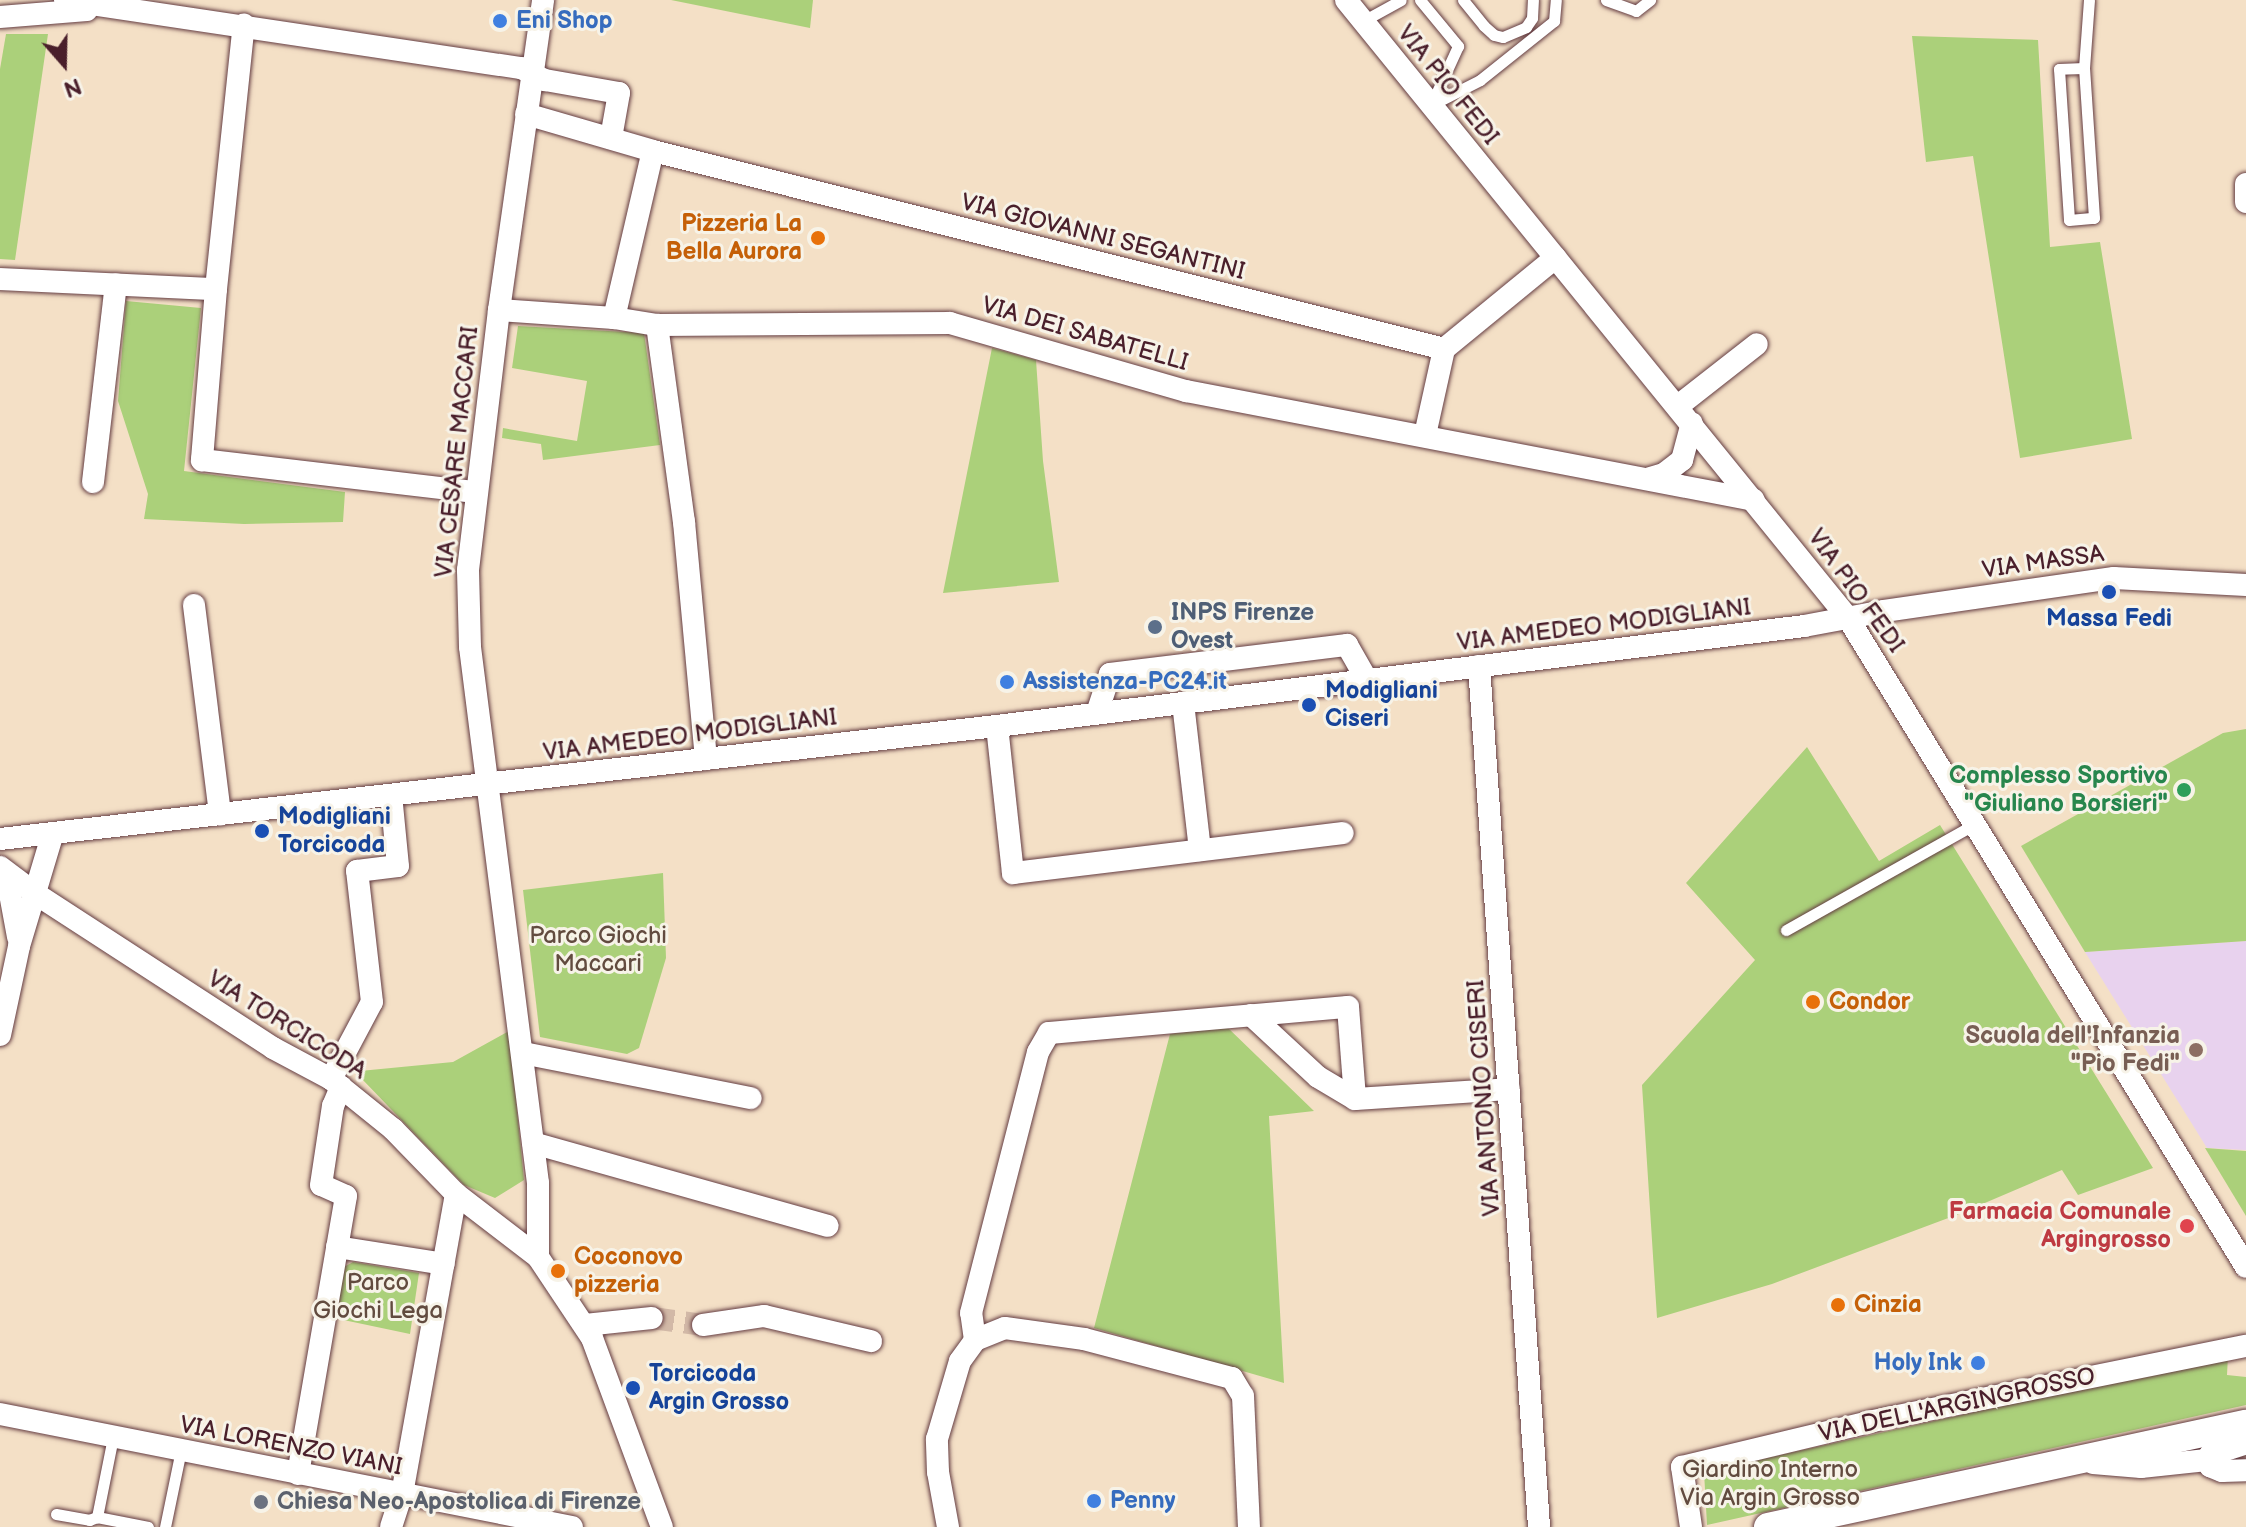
<!DOCTYPE html>
<html>
<head>
<meta charset="utf-8">
<style>
  body { margin:0 }
  #map { position:relative; width:2246px; height:1527px; overflow:hidden; background:#f4e0c6; font-family:"Balsamiq Sans",sans-serif }
  div>[style] { position:absolute }
  [style*='--x'] { left:calc(var(--x)*1px); top:calc(var(--y)*1px); width:calc(var(--w)*1px); rotate:calc(var(--a)*1deg) }
  .built>* { inset:0; background:#e8d2ee }
  .green>* { inset:0; background:#abd07a }
  .minor-tunnel>* { height:22px; margin-top:-11px; transform-origin:0; background:repeating-linear-gradient(90deg,#d2b9a7 0 22px,transparent 0 33px) }
  .roads { filter:drop-shadow(0 0 2px #643c42) drop-shadow(0 0 2px #643c42) }
  .service>* { height:11px; margin:-5.5px; padding:0 5.5px; transform-origin:5.5px; border-radius:5.5px; background:#fff }
  .minor>* { height:22px; margin:-11px; padding:0 11px; transform-origin:11px; border-radius:11px; background:#fff }
  .tertiary>* { height:28px; margin:-14px; padding:0 14px; transform-origin:14px; border-radius:14px; background:#fff }
  .dots>* { width:22px; height:22px; translate:-50% -50%; box-sizing:border-box; border:4px solid #f7f3e8; border-radius:50% }
  span { translate:-50% -50%; white-space:nowrap; text-align:center; line-height:1.15; -webkit-text-stroke:6px #f7f3e8; paint-order:stroke }
  .shop-label { font-size:24px; color:#366cbe; font-weight:700 }
  .left { translate:0 -50%; text-align:left }
  .right { translate:-100% -50%; text-align:right }
  .street-label { font-size:24px; color:#4a1f2b }
  .food-label { font-size:24px; color:#c56008; font-weight:700 }
  .service-label { font-size:24px; color:#4e5e75; font-weight:700 }
  .transit-label { font-size:24px; color:#164399; font-weight:700 }
  .leisure-label { font-size:24px; color:#27864d; font-weight:700 }
  .park-label { font-size:24px; color:#624b3f }
  .education-label { font-size:24px; color:#785e54; font-weight:700 }
  .health-label { font-size:24px; color:#be3a42; font-weight:700 }
  .worship-label { font-size:24px; color:#5b616d; font-weight:700 }
  .north { position:absolute; left:24px; top:24px; width:80px; height:80px; -webkit-text-stroke:6px #f7f3e8; paint-order:stroke; rotate:160deg; font-size:22px; font-weight:700; line-height:32px; text-align:center; color:#4a1f2b }
  .north::after { content:''; display:block; margin:auto; width:28px; height:36px; background:#4a1f2b; clip-path:polygon(50% 0,100% 100%,50% 72%,0 100%) }
</style>
</head>
<body>
<div id="map">
  <div class="built">
    <div style="clip-path:polygon(2246px 941px,2246px 1150px,2207px 1148px,2085px 952px)"></div>
  </div>
  <div class="green">
    <div style="clip-path:polygon(671px 0,813px 0,810px 28px)"></div>
    <div style="clip-path:polygon(6px 34px,48px 34px,15px 260px,0 259px,0 69px)"></div>
    <div style="clip-path:polygon(1912px 36px,2038px 40px,2050px 247px,2100px 242px,2132px 439px,2020px 458px,1973px 156px,1926px 162px)"></div>
    <div style="clip-path:polygon(126px 301px,201px 308px,184px 471px,345px 492px,343px 522px,244px 524px,144px 519px,148px 494px,118px 401px)"></div>
    <div style="clip-path:polygon(518px 326px,644px 333px,660px 445px,543px 460px,541px 444px,502px 438px,503px 428px,577px 441px,587px 381px,512px 368px)"></div>
    <div style="clip-path:polygon(992px 348px,1036px 360px,1043px 461px,1059px 582px,943px 593px)"></div>
    <div style="clip-path:polygon(2246px 729px,2246px 941px,2085px 952px,2021px 846px,2223px 733px)"></div>
    <div style="clip-path:polygon(1807px 747px,1879px 861px,1940px 825px,2153px 1168px,2078px 1195px,2062px 1170px,1959px 1214px,1772px 1284px,1657px 1318px,1642px 1085px,1755px 960px,1686px 883px)"></div>
    <div style="clip-path:polygon(663px 873px,666px 958px,639px 1048px,627px 1054px,540px 1037px,523px 890px)"></div>
    <div style="clip-path:polygon(1227px 1027px,1314px 1111px,1269px 1116px,1284px 1383px,1094px 1328px,1170px 1034px)"></div>
    <div style="clip-path:polygon(509px 1031px,524px 1180px,495px 1198px,464px 1185px,362px 1079px,360px 1071px,453px 1062px)"></div>
    <div style="clip-path:polygon(2205px 1148px,2246px 1151px,2246px 1216px)"></div>
    <div style="clip-path:polygon(353px 1262px,419px 1273px,410px 1334px,334px 1318px,342px 1268px)"></div>
    <div style="clip-path:polygon(2228px 1356px,2227px 1375px,2246px 1377px,2246px 1405px,1707px 1525px,1704px 1472px)"></div>
  </div>
  <div class="minor-tunnel">
    <div style="--x:652;--y:1318;--w:51;--a:7.8"></div>
  </div>
  <div class="roads">
    <div class="service">
      <div style="--x:1420;--y:0;--w:60;--a:50.4"></div>
      <div style="--x:1458;--y:46;--w:65;--a:114.6"></div>
      <div style="--x:1431;--y:105;--w:55;--a:-27"></div>
      <div style="--x:1480;--y:80;--w:95;--a:-38.6"></div>
      <div style="--x:1554;--y:21;--w:21;--a:-85"></div>
      <div style="--x:1463;--y:0;--w:33;--a:51"></div>
      <div style="--x:1484;--y:26;--w:13;--a:42"></div>
      <div style="--x:1494;--y:35;--w:9;--a:13"></div>
      <div style="--x:1503;--y:37;--w:25;--a:-23"></div>
      <div style="--x:1526;--y:27;--w:11;--a:-56"></div>
      <div style="--x:1532;--y:18;--w:18;--a:-87"></div>
      <div style="--x:1606;--y:0;--w:32;--a:20"></div>
      <div style="--x:1636;--y:11;--w:18;--a:-38"></div>
      <div style="--x:1363;--y:21;--w:43;--a:-28.9"></div>
      <div style="--x:2084;--y:68;--w:25;--a:178"></div>
      <div style="--x:2059;--y:69;--w:151;--a:86.2"></div>
      <div style="--x:2069;--y:220;--w:25;--a:-5"></div>
      <div style="--x:2094;--y:218;--w:150;--a:-93.8"></div>
      <div style="--x:2084;--y:68;--w:68;--a:-85.8"></div>
      <div style="--x:1786;--y:930;--w:217;--a:-29.3"></div>
      <div style="--x:113;--y:1437;--w:82;--a:101.3"></div>
      <div style="--x:97;--y:1517;--w:52;--a:11.1"></div>
      <div style="--x:56;--y:1514;--w:34;--a:10"></div>
      <div style="--x:89;--y:1520;--w:9;--a:-21"></div>
      <div style="--x:165;--y:1527;--w:79;--a:-78.3"></div>
    </div>
    <div class="minor">
      <div style="--x:65;--y:0;--w:461;--a:8.5"></div>
      <div style="--x:521;--y:68;--w:27;--a:27"></div>
      <div style="--x:545;--y:80;--w:75;--a:10"></div>
      <div style="--x:619;--y:93;--w:46;--a:100.1"></div>
      <div style="--x:1346;--y:0;--w:796;--a:50.91"></div>
      <div style="--x:1848;--y:618;--w:761;--a:58.48"></div>
      <div style="--x:0;--y:17;--w:87;--a:-4.6"></div>
      <div style="--x:526;--y:114;--w:132;--a:16.2"></div>
      <div style="--x:653;--y:151;--w:815;--a:14.05"></div>
      <div style="--x:1444;--y:349;--w:144;--a:-39.3"></div>
      <div style="--x:2246;--y:184;--w:18;--a:90"></div>
      <div style="--x:0;--y:279;--w:216;--a:2.7"></div>
      <div style="--x:216;--y:289;--w:172;--a:94.7"></div>
      <div style="--x:202;--y:460;--w:275;--a:6.7"></div>
      <div style="--x:216;--y:289;--w:266;--a:-84"></div>
      <div style="--x:499;--y:310;--w:115;--a:4"></div>
      <div style="--x:614;--y:318;--w:44;--a:9.2"></div>
      <div style="--x:657;--y:325;--w:293;--a:-0.4"></div>
      <div style="--x:950;--y:323;--w:246;--a:16.1"></div>
      <div style="--x:1186;--y:391;--w:578;--a:10.86"></div>
      <div style="--x:614;--y:318;--w:171;--a:-76.9"></div>
      <div style="--x:657;--y:325;--w:199;--a:82.2"></div>
      <div style="--x:684;--y:522;--w:238;--a:84.7"></div>
      <div style="--x:1678;--y:406;--w:100;--a:-38.1"></div>
      <div style="--x:1425;--y:435;--w:88;--a:-77.5"></div>
      <div style="--x:1650;--y:478;--w:15;--a:-16"></div>
      <div style="--x:1664;--y:474;--w:23;--a:-38"></div>
      <div style="--x:1682;--y:460;--w:38;--a:-75"></div>
      <div style="--x:93;--y:482;--w:199;--a:-83.4"></div>
      <div style="--x:194;--y:605;--w:211;--a:82.9"></div>
      <div style="--x:1479;--y:666;--w:863;--a:86.01"></div>
      <div style="--x:1183;--y:703;--w:148;--a:83.4"></div>
      <div style="--x:1097;--y:713;--w:41;--a:-71.6"></div>
      <div style="--x:1110;--y:674;--w:239;--a:-7"></div>
      <div style="--x:1347;--y:645;--w:40;--a:60.3"></div>
      <div style="--x:997;--y:726;--w:148;--a:83.8"></div>
      <div style="--x:1013;--y:873;--w:332;--a:-6.9"></div>
      <div style="--x:0;--y:839;--w:1003;--a:-6.47"></div>
      <div style="--x:997;--y:726;--w:813;--a:-7.06"></div>
      <div style="--x:1804;--y:626;--w:81;--a:-10.6"></div>
      <div style="--x:1884;--y:611;--w:232;--a:-8.2"></div>
      <div style="--x:2114;--y:578;--w:132;--a:3"></div>
      <div style="--x:0;--y:867;--w:45;--a:36.9"></div>
      <div style="--x:36;--y:894;--w:283;--a:33"></div>
      <div style="--x:273;--y:1048;--w:66;--a:28.1"></div>
      <div style="--x:331;--y:1079;--w:80;--a:38.9"></div>
      <div style="--x:393;--y:1129;--w:91;--a:45.9"></div>
      <div style="--x:456;--y:1194;--w:103;--a:37.5"></div>
      <div style="--x:538;--y:1257;--w:97;--a:56.3"></div>
      <div style="--x:592;--y:1338;--w:202;--a:69.7"></div>
      <div style="--x:6;--y:872;--w:66;--a:79.5"></div>
      <div style="--x:1251;--y:1015;--w:91;--a:42.8"></div>
      <div style="--x:1318;--y:1077;--w:43;--a:30.7"></div>
      <div style="--x:1355;--y:1099;--w:154;--a:-3.7"></div>
      <div style="--x:0;--y:1035;--w:91;--a:-77.9"></div>
      <div style="--x:19;--y:946;--w:118;--a:-73.3"></div>
      <div style="--x:523;--y:1053;--w:232;--a:11.2"></div>
      <div style="--x:331;--y:1079;--w:87;--a:-62"></div>
      <div style="--x:372;--y:1002;--w:132;--a:-96.5"></div>
      <div style="--x:357;--y:871;--w:41;--a:-7"></div>
      <div style="--x:398;--y:866;--w:71;--a:-95.6"></div>
      <div style="--x:533;--y:1143;--w:306;--a:15.7"></div>
      <div style="--x:337;--y:1247;--w:108;--a:9"></div>
      <div style="--x:538;--y:1257;--w:74;--a:-90"></div>
      <div style="--x:538;--y:1183;--w:540;--a:-97.23"></div>
      <div style="--x:470;--y:647;--w:77;--a:-91.5"></div>
      <div style="--x:468;--y:570;--w:262;--a:-83.2"></div>
      <div style="--x:499;--y:310;--w:313;--a:-81.9"></div>
      <div style="--x:585;--y:1325;--w:67;--a:-6"></div>
      <div style="--x:703;--y:1325;--w:62;--a:-8.4"></div>
      <div style="--x:764;--y:1316;--w:110;--a:13.2"></div>
      <div style="--x:975;--y:1340;--w:32;--a:-22"></div>
      <div style="--x:1005;--y:1328;--w:80;--a:7.9"></div>
      <div style="--x:1084;--y:1339;--w:153;--a:14.8"></div>
      <div style="--x:1232;--y:1378;--w:21;--a:59"></div>
      <div style="--x:1243;--y:1396;--w:131;--a:87.4"></div>
      <div style="--x:0;--y:1414;--w:583;--a:11.18"></div>
      <div style="--x:2207;--y:1460;--w:7;--a:63"></div>
      <div style="--x:2210;--y:1466;--w:13;--a:23"></div>
      <div style="--x:2222;--y:1471;--w:24;--a:-2"></div>
      <div style="--x:2093;--y:1463;--w:48;--a:4.8"></div>
      <div style="--x:2141;--y:1467;--w:66;--a:-6.1"></div>
      <div style="--x:2207;--y:1460;--w:6;--a:-59"></div>
      <div style="--x:2210;--y:1455;--w:38;--a:-18"></div>
      <div style="--x:298;--y:1474;--w:282;--a:-80.2"></div>
      <div style="--x:346;--y:1196;--w:27;--a:-156"></div>
      <div style="--x:321;--y:1185;--w:80;--a:-81.4"></div>
      <div style="--x:333;--y:1106;--w:21;--a:-67"></div>
      <div style="--x:391;--y:1527;--w:35;--a:-72"></div>
      <div style="--x:402;--y:1494;--w:305;--a:-79.8"></div>
      <div style="--x:948;--y:1527;--w:56;--a:-100.3"></div>
      <div style="--x:938;--y:1472;--w:33;--a:-92"></div>
      <div style="--x:937;--y:1439;--w:81;--a:-73.6"></div>
      <div style="--x:960;--y:1361;--w:26;--a:-54"></div>
      <div style="--x:975;--y:1340;--w:27;--a:-98"></div>
      <div style="--x:971;--y:1313;--w:269;--a:-75.6"></div>
      <div style="--x:1038;--y:1052;--w:22;--a:-60"></div>
      <div style="--x:1049;--y:1033;--w:300;--a:-5"></div>
      <div style="--x:1348;--y:1007;--w:92;--a:85.6"></div>
      <div style="--x:1691;--y:1527;--w:61;--a:-98.5"></div>
      <div style="--x:1682;--y:1467;--w:196;--a:-13.5"></div>
      <div style="--x:1873;--y:1421;--w:380;--a:-11.4"></div>
    </div>
    <div class="tertiary">
      <div style="--x:1768;--y:1527;--w:489;--a:-12.2"></div>
    </div>
  </div>
  <div class="dots">
    <div style="left:500px;top:21px;background:#3f7fe0"></div>
    <div style="left:818px;top:238px;background:#e8710a"></div>
    <div style="left:2109px;top:592px;background:#1a4fb4"></div>
    <div style="left:1155px;top:627px;background:#5c6f8a"></div>
    <div style="left:1007px;top:682px;background:#3f7fe0"></div>
    <div style="left:1309px;top:705px;background:#1a4fb4"></div>
    <div style="left:2184px;top:790px;background:#2e9e5b"></div>
    <div style="left:262px;top:831px;background:#1a4fb4"></div>
    <div style="left:1813px;top:1002px;background:#e8710a"></div>
    <div style="left:2196px;top:1050px;background:#8d6e63"></div>
    <div style="left:2187px;top:1226px;background:#e0444e"></div>
    <div style="left:558px;top:1271px;background:#e8710a"></div>
    <div style="left:1838px;top:1305px;background:#e8710a"></div>
    <div style="left:1978px;top:1363px;background:#3f7fe0"></div>
    <div style="left:633px;top:1388px;background:#1a4fb4"></div>
    <div style="left:1094px;top:1501px;background:#3f7fe0"></div>
    <div style="left:261px;top:1502px;background:#6b7280"></div>
  </div>
  <div class="shop-label">
    <span class="left" style="left:516px;top:21px">Eni Shop</span>
    <span class="left" style="left:1023px;top:682px">Assistenza-PC24.it</span>
    <span class="right" style="left:1962px;top:1363px">Holy Ink</span>
    <span class="left" style="left:1110px;top:1501px">Penny</span>
  </div>
  <div class="street-label">
    <span style="left:1448px;top:85px;rotate:51deg">VIA PIO FEDI</span>
    <span style="left:1103px;top:237px;rotate:14deg">VIA GIOVANNI SEGANTINI</span>
    <span style="left:1085px;top:334px;rotate:16deg">VIA DEI SABATELLI</span>
    <span style="left:457px;top:452px;rotate:-84deg">VIA CESARE MACCARI</span>
    <span style="left:2043px;top:562px;rotate:-8deg">VIA MASSA</span>
    <span style="left:1856px;top:591px;rotate:54deg">VIA PIO FEDI</span>
    <span style="left:1604px;top:625px;rotate:-7deg">VIA AMEDEO MODIGLIANI</span>
    <span style="left:690px;top:735px;rotate:-7deg">VIA AMEDEO MODIGLIANI</span>
    <span style="left:287px;top:1025px;rotate:32deg">VIA TORCICODA</span>
    <span style="left:1484px;top:1098px;rotate:-94deg">VIA ANTONIO CISERI</span>
    <span style="left:1957px;top:1405px;rotate:-12deg">VIA DELL'ARGINGROSSO</span>
    <span style="left:291px;top:1446px;rotate:11deg">VIA LORENZO VIANI</span>
  </div>
  <div class="food-label">
    <span class="right" style="left:802px;top:238px">Pizzeria La<br>Bella Aurora</span>
    <span class="left" style="left:1829px;top:1002px">Condor</span>
    <span class="left" style="left:574px;top:1271px">Coconovo<br>pizzeria</span>
    <span class="left" style="left:1854px;top:1305px">Cinzia</span>
  </div>
  <div class="service-label">
    <span class="left" style="left:1171px;top:627px">INPS Firenze<br>Ovest</span>
  </div>
  <div class="transit-label">
    <span style="left:2109px;top:619px">Massa Fedi</span>
    <span class="left" style="left:1325px;top:705px">Modigliani<br>Ciseri</span>
    <span class="left" style="left:278px;top:831px">Modigliani<br>Torcicoda</span>
    <span class="left" style="left:649px;top:1388px">Torcicoda<br>Argin Grosso</span>
  </div>
  <div class="leisure-label">
    <span class="right" style="left:2168px;top:790px">Complesso Sportivo<br>"Giuliano Borsieri"</span>
  </div>
  <div class="park-label">
    <span style="left:598px;top:950px">Parco Giochi<br>Maccari</span>
    <span style="left:378px;top:1297px">Parco<br>Giochi Lega</span>
    <span style="left:1770px;top:1484px">Giardino Interno<br>Via Argin Grosso</span>
  </div>
  <div class="education-label">
    <span class="right" style="left:2180px;top:1050px">Scuola dell'Infanzia<br>"Pio Fedi"</span>
  </div>
  <div class="health-label">
    <span class="right" style="left:2171px;top:1226px">Farmacia Comunale<br>Argingrosso</span>
  </div>
  <div class="worship-label">
    <span class="left" style="left:277px;top:1502px">Chiesa Neo-Apostolica di Firenze</span>
  </div>
  <div class="north">N</div>
</div>
</body>
</html>
